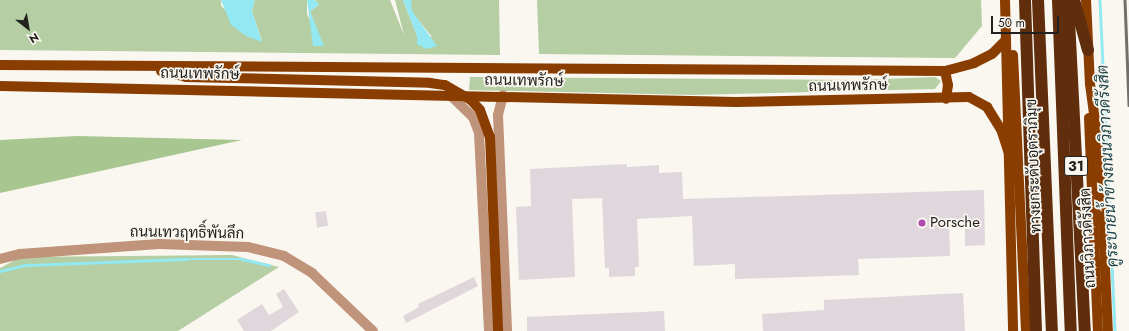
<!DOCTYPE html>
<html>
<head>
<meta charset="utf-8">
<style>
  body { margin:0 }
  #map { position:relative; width:1129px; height:331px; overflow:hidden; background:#faf7f0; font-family:Jost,Sarabun,sans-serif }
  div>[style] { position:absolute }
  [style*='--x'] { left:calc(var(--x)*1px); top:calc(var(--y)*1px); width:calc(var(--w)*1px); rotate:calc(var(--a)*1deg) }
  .green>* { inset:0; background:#b5cea3 }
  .forest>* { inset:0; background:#a8c790 }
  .water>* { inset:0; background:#93e8f1 }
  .stream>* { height:2.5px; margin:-1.25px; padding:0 1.25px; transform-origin:1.25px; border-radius:1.25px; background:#93e8f1 }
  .building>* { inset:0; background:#dfd7dc; transform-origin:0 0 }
  .minor>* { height:10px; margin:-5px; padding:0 5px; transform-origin:5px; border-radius:5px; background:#c0937b }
  .major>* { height:10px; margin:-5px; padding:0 5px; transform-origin:5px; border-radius:5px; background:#8a3d00 }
  .highway>* { height:12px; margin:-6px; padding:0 6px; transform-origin:6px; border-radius:6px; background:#602e0c }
  .rail>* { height:2.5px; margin:-1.25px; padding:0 1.25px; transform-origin:1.25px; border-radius:1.25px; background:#716f6c }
  .major-bridge>* { height:10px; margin:-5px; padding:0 5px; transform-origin:5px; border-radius:5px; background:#8a3d00 }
  .dots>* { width:11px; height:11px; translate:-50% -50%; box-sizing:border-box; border:2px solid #faf7f0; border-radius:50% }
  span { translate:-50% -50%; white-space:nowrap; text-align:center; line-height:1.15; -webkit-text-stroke:3.5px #faf7f0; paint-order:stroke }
  .shield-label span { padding:1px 3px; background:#faf7f0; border:1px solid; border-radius:3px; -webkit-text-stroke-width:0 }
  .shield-label { font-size:14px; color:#22211f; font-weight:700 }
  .street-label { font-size:15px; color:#22211f }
  .poi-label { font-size:15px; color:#22211f }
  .left { translate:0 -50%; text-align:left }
  .water-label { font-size:16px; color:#1e464a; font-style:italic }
  .north { position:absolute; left:8px; top:8px; width:40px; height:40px; -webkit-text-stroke:3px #faf7f0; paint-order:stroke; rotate:149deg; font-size:11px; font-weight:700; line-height:16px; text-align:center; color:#22211f }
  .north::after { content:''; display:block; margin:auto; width:14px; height:18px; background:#22211f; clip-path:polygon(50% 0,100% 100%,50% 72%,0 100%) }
  .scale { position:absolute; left:991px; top:16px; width:68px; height:18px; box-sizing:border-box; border:2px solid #22211f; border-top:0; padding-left:5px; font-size:12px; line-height:14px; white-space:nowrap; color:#22211f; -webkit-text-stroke:3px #faf7f0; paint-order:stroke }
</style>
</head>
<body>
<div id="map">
  <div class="green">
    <div style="clip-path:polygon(0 0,221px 0,221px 6px,262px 41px,252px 11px,255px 0,307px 0,307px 14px,323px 46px,310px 11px,319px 5px,315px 0,390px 0,404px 35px,395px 0,403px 0,417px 36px,432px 37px,411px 11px,411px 0,499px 0,500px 55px,0 50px)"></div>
    <div style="clip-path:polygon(537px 0,981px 0,982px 26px,955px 58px,539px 54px)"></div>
    <div style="clip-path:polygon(470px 77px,856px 80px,935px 77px,941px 81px,935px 89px,692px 95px,469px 90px)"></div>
    <div style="clip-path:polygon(232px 255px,279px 267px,178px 331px,0 331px,0 268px,21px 257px)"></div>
  </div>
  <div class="forest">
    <div style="clip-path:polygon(77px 136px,242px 140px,0 193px,0 140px)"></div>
  </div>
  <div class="water">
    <div style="clip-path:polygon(221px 0,255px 0,252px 11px,262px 42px,246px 36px,231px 25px)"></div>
    <div style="clip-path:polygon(307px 0,315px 0,319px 5px,310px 11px,324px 46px,313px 46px)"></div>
    <div style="clip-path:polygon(403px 0,411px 0,412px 11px,437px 46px,426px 49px,417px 44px,417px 36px)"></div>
  </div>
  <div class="stream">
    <div style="--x:1100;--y:0;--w:331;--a:87.4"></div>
    <div style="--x:0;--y:271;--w:28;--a:-13"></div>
    <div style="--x:27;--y:265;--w:160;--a:-2.1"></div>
    <div style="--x:187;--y:259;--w:55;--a:0"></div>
    <div style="--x:242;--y:259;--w:28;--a:13"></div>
  </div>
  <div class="building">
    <div style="clip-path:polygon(627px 164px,627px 167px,659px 165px,659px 173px,682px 172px,683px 199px,984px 190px,985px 245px,965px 246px,965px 220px,949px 221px,950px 256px,858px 259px,859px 275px,735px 279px,735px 264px,694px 266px,692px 216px,637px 219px,639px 267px,635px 267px,635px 276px,609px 277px,609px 268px,605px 268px,602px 198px,572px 199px,575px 277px,519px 280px,516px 207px,531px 206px,530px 169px)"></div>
    <div style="left:326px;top:211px;width:15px;height:11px;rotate:82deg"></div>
    <div style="clip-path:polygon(474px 277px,478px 286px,406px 323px,403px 316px,419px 307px,418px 304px)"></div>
    <div style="clip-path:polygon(284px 289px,299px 312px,271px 331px,244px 331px,237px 320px,262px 304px,269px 315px,283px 307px,276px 294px)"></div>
    <div style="clip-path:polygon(963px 293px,965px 331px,763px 331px,762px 314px,824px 310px,824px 300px)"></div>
    <div style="clip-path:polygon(664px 311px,665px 331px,527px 331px,527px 317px)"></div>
  </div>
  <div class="minor">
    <div style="--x:449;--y:94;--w:33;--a:44"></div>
    <div style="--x:473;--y:117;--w:17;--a:69"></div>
    <div style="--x:479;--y:133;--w:198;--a:87.1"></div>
    <div style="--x:503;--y:95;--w:21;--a:104"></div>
    <div style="--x:498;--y:115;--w:216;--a:87.6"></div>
    <div style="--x:0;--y:259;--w:21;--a:-14"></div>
    <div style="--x:20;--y:254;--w:139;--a:-4.1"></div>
    <div style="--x:159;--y:244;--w:89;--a:1.9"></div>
    <div style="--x:248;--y:247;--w:37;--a:14"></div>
    <div style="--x:284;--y:256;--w:33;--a:31"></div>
    <div style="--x:312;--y:273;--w:84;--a:43.6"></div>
  </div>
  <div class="major">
    <div style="--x:1005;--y:0;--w:331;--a:88.6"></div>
    <div style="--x:1086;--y:0;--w:84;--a:87.3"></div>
    <div style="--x:1090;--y:84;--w:75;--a:82.3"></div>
    <div style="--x:1100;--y:158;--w:173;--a:87.4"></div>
    <div style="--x:1013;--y:55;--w:276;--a:87.3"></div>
    <div style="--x:0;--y:65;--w:945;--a:0.36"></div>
    <div style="--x:945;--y:71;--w:30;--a:-15"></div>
    <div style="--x:974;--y:63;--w:20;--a:-27"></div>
    <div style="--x:992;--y:54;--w:20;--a:-45"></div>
    <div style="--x:161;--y:71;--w:26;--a:13"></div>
    <div style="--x:186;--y:77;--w:45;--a:1.3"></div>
    <div style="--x:945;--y:71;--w:14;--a:78"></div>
    <div style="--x:948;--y:85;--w:14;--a:98"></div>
    <div style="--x:0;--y:86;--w:736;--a:1.25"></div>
    <div style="--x:736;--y:102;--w:233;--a:-1.2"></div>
    <div style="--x:969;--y:97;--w:21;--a:29"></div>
    <div style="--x:987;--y:107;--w:26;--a:58"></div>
    <div style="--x:1001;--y:129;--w:32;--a:72"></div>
    <div style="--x:1089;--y:118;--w:213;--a:87.6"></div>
  </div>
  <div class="highway">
    <div style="--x:1025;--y:0;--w:331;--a:88.1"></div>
    <div style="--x:1038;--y:0;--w:331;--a:87.6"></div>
    <div style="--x:1058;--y:0;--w:331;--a:87.8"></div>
    <div style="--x:1068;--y:0;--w:331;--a:87.1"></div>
    <div style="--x:1074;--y:0;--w:52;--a:74.4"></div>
  </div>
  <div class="rail">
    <div style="--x:1125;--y:0;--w:105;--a:87.8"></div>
  </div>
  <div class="major-bridge">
    <div style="--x:231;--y:78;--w:199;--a:1.4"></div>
    <div style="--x:430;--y:83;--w:15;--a:8"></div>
    <div style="--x:445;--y:85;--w:30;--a:30"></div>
    <div style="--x:471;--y:100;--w:13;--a:48"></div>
    <div style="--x:480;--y:110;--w:29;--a:70"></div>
    <div style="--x:490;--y:137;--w:194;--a:87.6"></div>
  </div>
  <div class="dots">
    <div style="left:922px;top:223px;background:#b14aaf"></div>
  </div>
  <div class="shield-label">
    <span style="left:1076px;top:166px">31</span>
  </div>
  <div class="street-label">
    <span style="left:200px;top:74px;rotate:1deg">ถนนเทพรักษ์</span>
    <span style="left:524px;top:81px;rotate:1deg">ถนนเทพรักษ์</span>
    <span style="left:848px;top:86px;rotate:-1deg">ถนนเทพรักษ์</span>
    <span style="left:1034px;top:166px;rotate:-92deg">ทางยกระดับอุตราภิมุข</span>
    <span style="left:187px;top:233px;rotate:1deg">ถนนเทวฤทธิ์พันลึก</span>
    <span style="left:1088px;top:238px;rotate:-93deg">ถนนวิภาวดีรังสิต</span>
  </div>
  <div class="poi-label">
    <span class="left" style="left:930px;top:223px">Porsche</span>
  </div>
  <div class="water-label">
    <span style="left:1108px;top:166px;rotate:-93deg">คูระบายน้ำข้างถนนวิภาวดีรังสิต</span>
  </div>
  <div class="north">N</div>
  <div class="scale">50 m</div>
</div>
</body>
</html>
